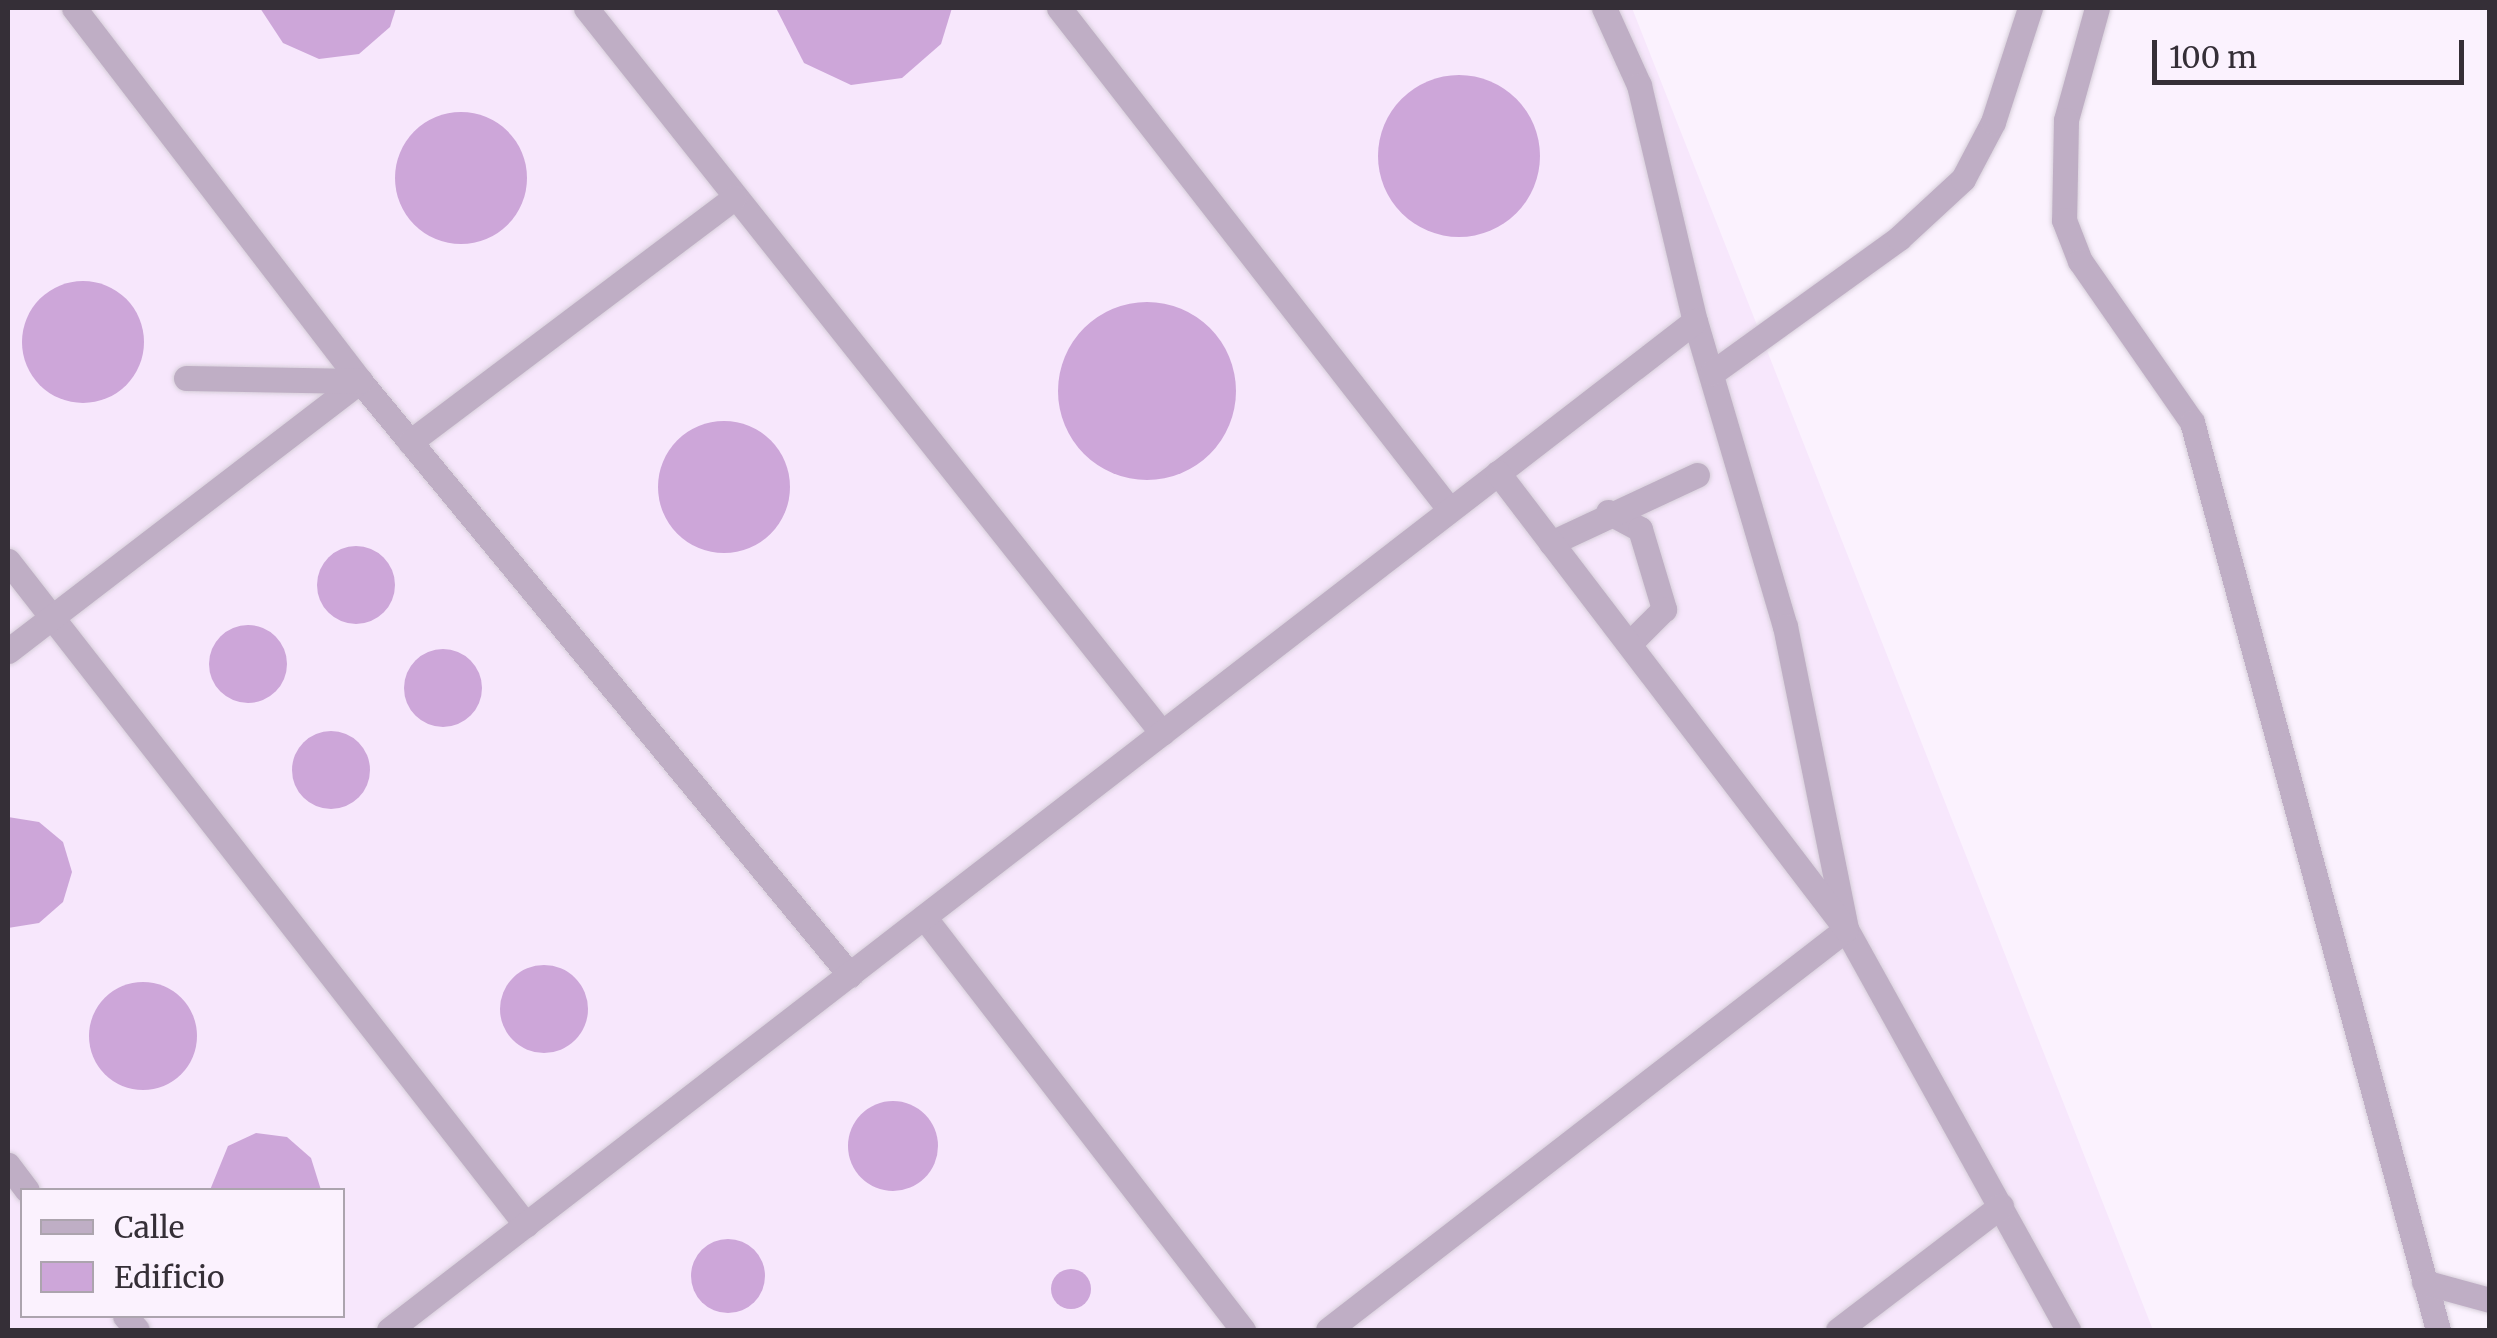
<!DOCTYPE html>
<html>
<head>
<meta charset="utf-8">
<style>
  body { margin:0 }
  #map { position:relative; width:2497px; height:1338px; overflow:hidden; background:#fbf2fe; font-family:Merriweather,serif }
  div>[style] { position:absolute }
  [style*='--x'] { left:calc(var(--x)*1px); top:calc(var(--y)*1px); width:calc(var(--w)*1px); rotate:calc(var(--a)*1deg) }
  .built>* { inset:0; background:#f7e7fc }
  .building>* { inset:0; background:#cda6d9 }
  .round { border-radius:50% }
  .roads { filter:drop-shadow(0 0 2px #d7cfda) drop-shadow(0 0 2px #d7cfda) }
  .minor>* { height:25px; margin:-12.5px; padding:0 12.5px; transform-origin:12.5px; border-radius:12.5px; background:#bfaec5 }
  span { translate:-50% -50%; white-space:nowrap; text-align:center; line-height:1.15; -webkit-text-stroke:9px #fbf2fe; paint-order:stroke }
  .frame { position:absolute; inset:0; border:10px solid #352f37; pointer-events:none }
  .legend { position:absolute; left:20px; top:1188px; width:325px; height:130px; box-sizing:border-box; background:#fbf2fe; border:2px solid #aca4ae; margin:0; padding:12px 18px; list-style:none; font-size:30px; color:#352f37 }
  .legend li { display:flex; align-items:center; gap:20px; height:50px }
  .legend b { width:50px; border:2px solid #aca4ae }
  .scale { position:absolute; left:2152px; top:40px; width:312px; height:45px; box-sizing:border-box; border:5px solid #352f37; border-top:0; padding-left:12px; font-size:30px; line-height:35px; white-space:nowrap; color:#352f37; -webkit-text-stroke:8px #fbf2fe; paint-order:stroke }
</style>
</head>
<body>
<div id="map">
  <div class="built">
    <div style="clip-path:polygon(evenodd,8px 8px,1632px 8px,2153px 1330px,8px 1330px,8px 8px,22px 1190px,342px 1190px,342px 1316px,22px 1316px,22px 1190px)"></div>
  </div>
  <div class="building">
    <div style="clip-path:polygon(260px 8px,396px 8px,390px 27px,359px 54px,319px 59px,283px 43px)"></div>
    <div style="clip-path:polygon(776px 8px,952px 8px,941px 44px,902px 78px,851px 85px,804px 63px)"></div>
    <div class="round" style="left:1378px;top:75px;width:162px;height:162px"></div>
    <div class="round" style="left:395px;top:112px;width:132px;height:132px"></div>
    <div class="round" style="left:22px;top:281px;width:122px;height:122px"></div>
    <div class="round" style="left:1058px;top:302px;width:178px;height:178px"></div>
    <div class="round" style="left:658px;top:421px;width:132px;height:132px"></div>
    <div class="round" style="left:317px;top:546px;width:78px;height:78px"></div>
    <div class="round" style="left:209px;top:625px;width:78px;height:78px"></div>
    <div class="round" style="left:404px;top:649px;width:78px;height:78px"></div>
    <div class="round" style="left:292px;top:731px;width:78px;height:78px"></div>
    <div style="clip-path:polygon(8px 817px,39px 822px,63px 842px,72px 872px,63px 902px,39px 923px,8px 928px)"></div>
    <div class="round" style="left:500px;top:965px;width:88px;height:88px"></div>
    <div class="round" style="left:89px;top:982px;width:108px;height:108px"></div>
    <div class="round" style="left:848px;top:1101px;width:90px;height:90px"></div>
    <div style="clip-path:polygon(256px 1133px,287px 1137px,311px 1158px,321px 1190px,210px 1190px,228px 1146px)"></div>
    <div class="round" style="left:691px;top:1239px;width:74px;height:74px"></div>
    <div class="round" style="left:1051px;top:1269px;width:40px;height:40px"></div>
  </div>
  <div class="roads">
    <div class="minor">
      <div style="--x:74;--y:8;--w:470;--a:52.5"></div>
      <div style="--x:360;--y:381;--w:770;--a:50.48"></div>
      <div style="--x:586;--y:8;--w:926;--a:51.53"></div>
      <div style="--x:1059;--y:8;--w:636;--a:52.09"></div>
      <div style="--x:1604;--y:8;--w:85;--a:65.6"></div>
      <div style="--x:1639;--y:85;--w:243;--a:76.7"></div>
      <div style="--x:1695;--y:321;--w:318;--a:73.6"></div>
      <div style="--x:1785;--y:626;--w:309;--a:78.6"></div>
      <div style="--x:1846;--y:929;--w:458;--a:61"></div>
      <div style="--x:2097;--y:8;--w:116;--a:105.5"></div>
      <div style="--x:2066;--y:120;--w:100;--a:91.1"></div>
      <div style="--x:2064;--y:220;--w:44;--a:68.7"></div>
      <div style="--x:2080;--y:261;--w:196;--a:55.2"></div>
      <div style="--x:2192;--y:422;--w:941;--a:74.84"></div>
      <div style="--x:1712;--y:373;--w:231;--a:-35.8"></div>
      <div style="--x:1899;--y:238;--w:87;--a:-42.7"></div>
      <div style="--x:1963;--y:179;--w:64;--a:-62.2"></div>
      <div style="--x:1993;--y:122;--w:120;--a:-72"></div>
      <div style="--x:410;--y:442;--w:406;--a:-37"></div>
      <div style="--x:1608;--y:512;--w:36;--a:28"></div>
      <div style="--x:1640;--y:529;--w:84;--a:73.3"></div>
      <div style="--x:1664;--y:609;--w:49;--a:135"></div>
      <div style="--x:1551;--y:543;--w:161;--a:-25"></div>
      <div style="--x:8;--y:561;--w:842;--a:52.04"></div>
      <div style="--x:8;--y:651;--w:444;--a:-37.5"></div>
      <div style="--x:360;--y:381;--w:174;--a:-179"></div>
      <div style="--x:924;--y:917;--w:522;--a:52.32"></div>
      <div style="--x:8;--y:1165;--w:31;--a:53"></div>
      <div style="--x:2424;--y:1282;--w:68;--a:15.3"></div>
      <div style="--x:125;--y:1316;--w:18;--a:49"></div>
      <div style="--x:389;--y:1330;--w:1650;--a:-37.69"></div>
      <div style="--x:1328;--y:1330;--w:655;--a:-37.74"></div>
      <div style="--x:1846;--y:929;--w:574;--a:-127.35"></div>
      <div style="--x:1838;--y:1330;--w:205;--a:-37.3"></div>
    </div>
  </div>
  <div class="frame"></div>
  <ul class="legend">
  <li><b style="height:12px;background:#bfaec5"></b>Calle</li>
  <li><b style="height:28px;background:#cda6d9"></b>Edificio</li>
  </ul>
  <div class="scale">100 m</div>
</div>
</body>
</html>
